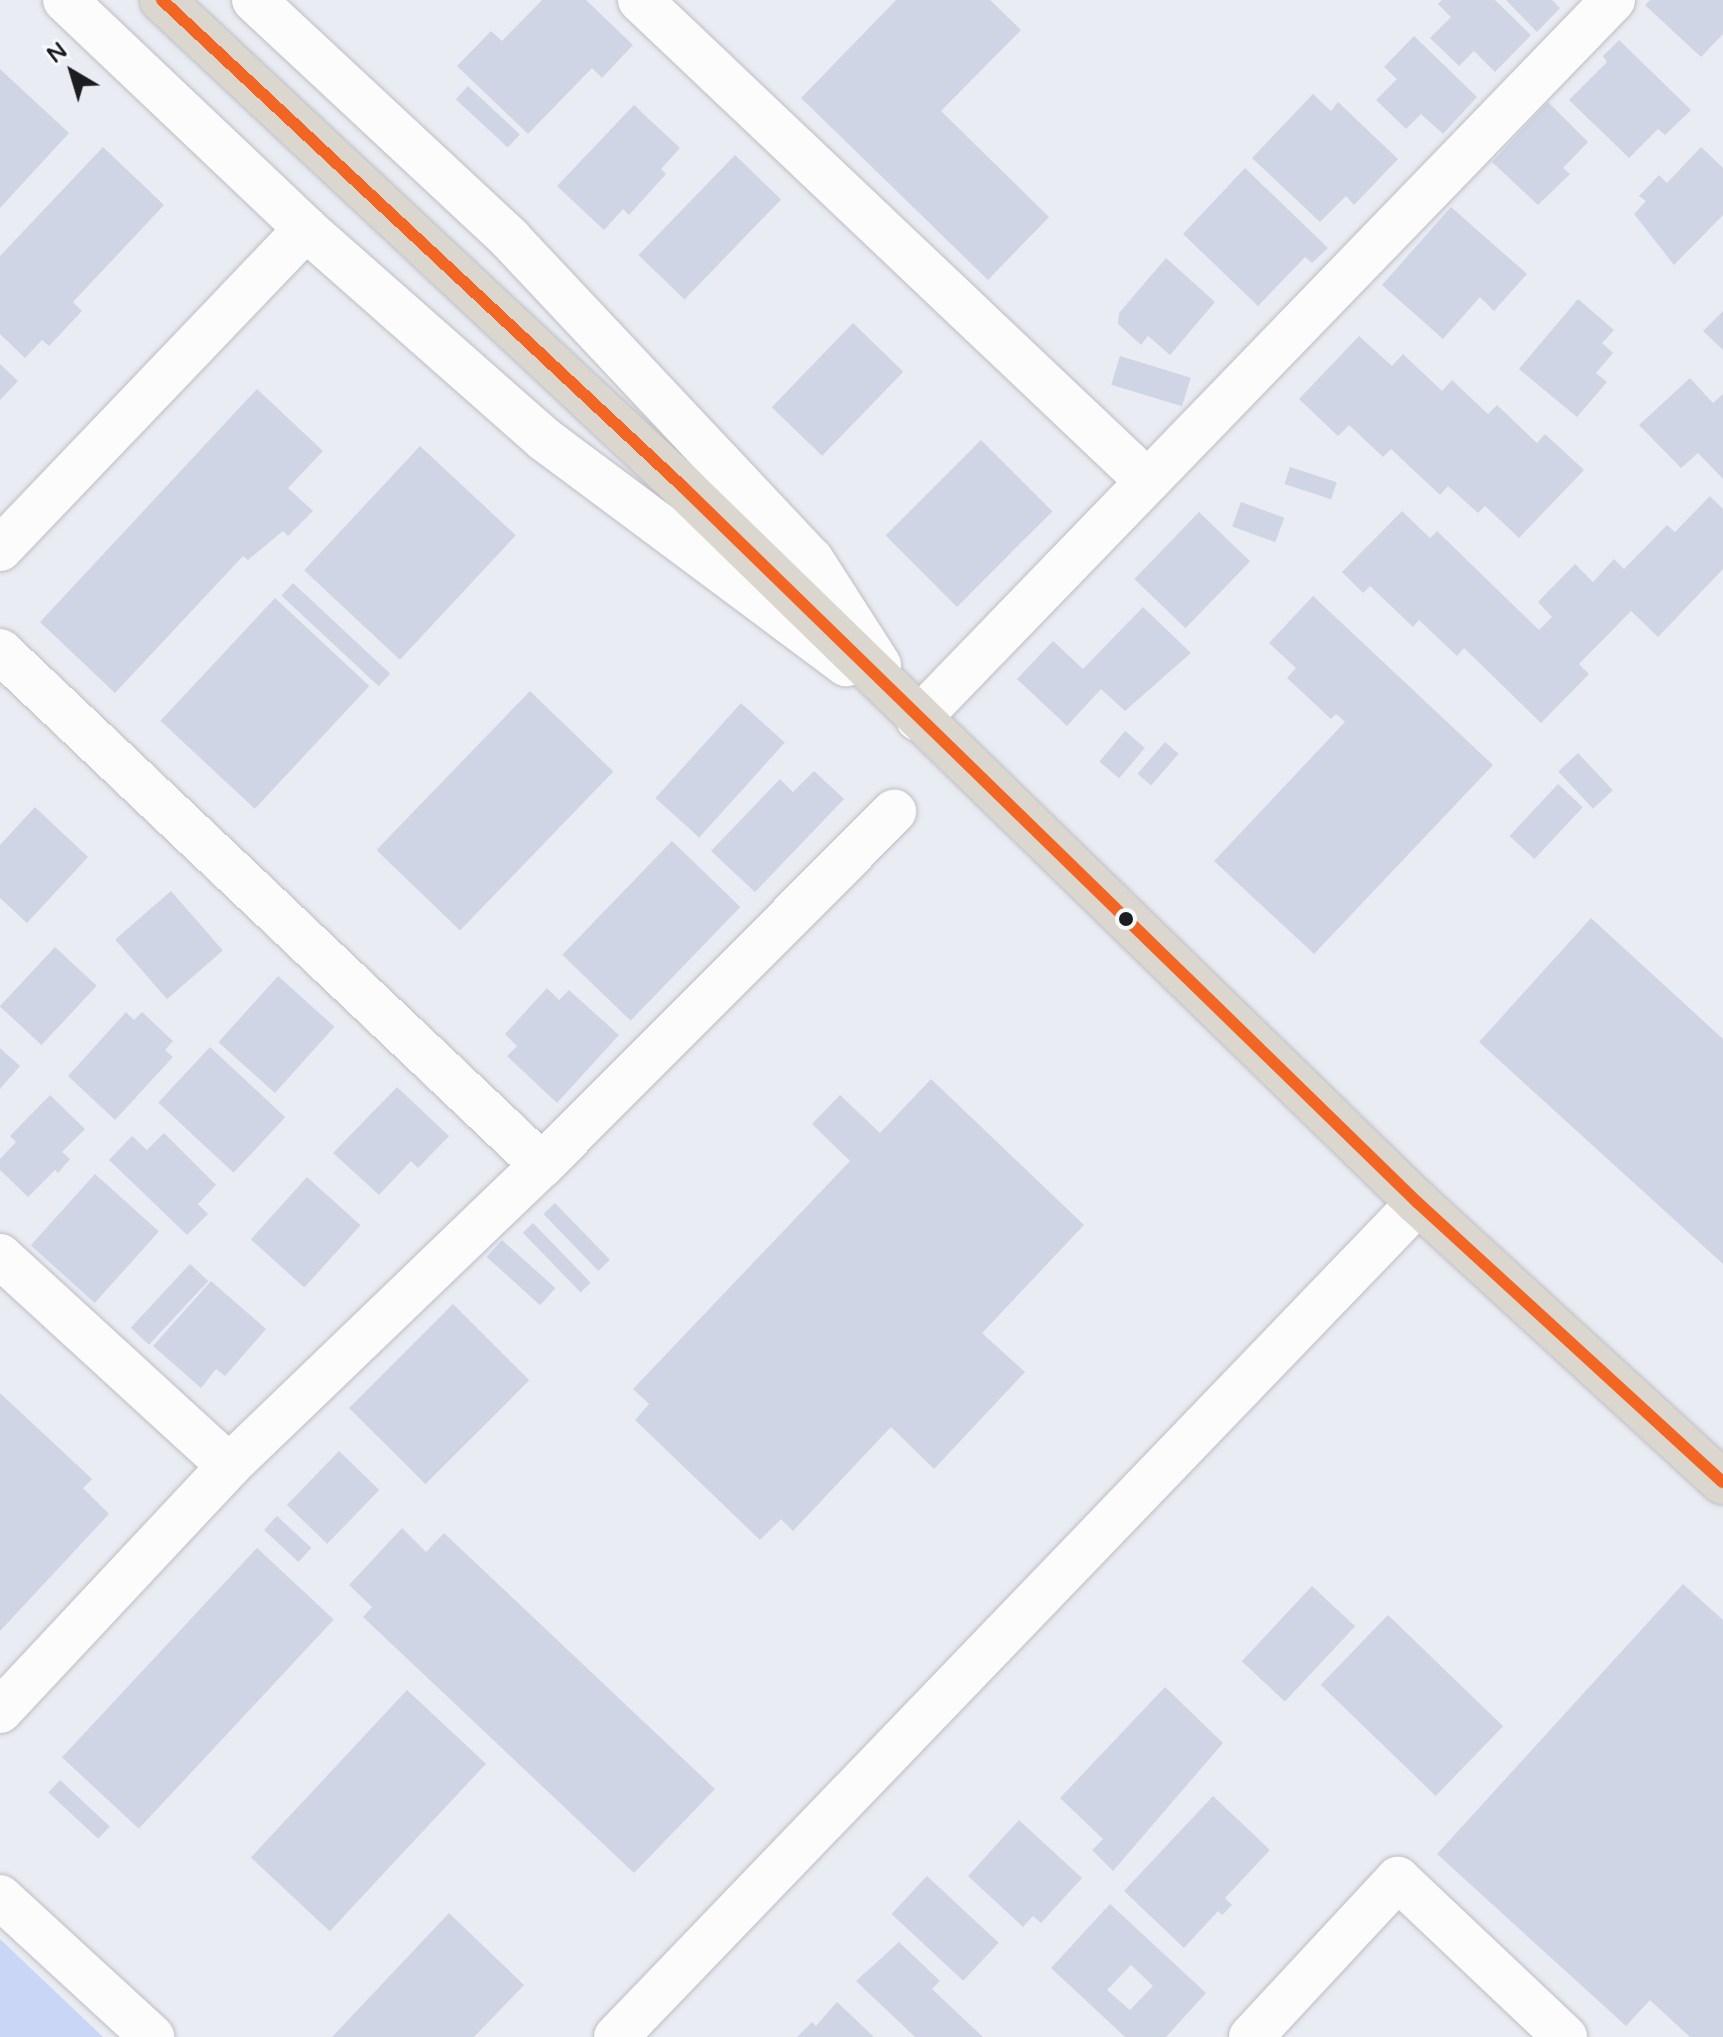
<!DOCTYPE html>
<html>
<head>
<meta charset="utf-8">
<style>
  body { margin:0 }
  #map { position:relative; width:1723px; height:2037px; overflow:hidden; background:#eaecf3; font-family:"Varela Round",sans-serif }
  div>[style] { position:absolute }
  [style*='--x'] { left:calc(var(--x)*1px); top:calc(var(--y)*1px); width:calc(var(--w)*1px); rotate:calc(var(--a)*1deg) }
  .green>* { inset:0; background:#cad6f5 }
  .building>* { inset:0; background:#cfd5e4; transform-origin:0 0 }
  .roads { filter:drop-shadow(0 0 2px #bcbec3) drop-shadow(0 0 2px #bcbec3) }
  .minor>* { height:44px; margin:-22px; padding:0 22px; transform-origin:22px; border-radius:22px; background:#fcfcfd }
  .highway>* { height:44px; margin:-22px; padding:0 22px; transform-origin:22px; border-radius:22px; background:#dbd7cf }
  .bus-1>* { height:12px; margin:-6px; padding:0 6px; transform-origin:6px; border-radius:6px; background:#f26522 }
  .dots>* { width:22px; height:22px; translate:-50% -50%; box-sizing:border-box; border:4px solid #f6f9fd; border-radius:50% }
  span { translate:-50% -50%; white-space:nowrap; text-align:center; line-height:1.15; -webkit-text-stroke:6px #f6f9fd; paint-order:stroke }
  .north { position:absolute; left:32px; top:32px; width:80px; height:80px; -webkit-text-stroke:6px #f6f9fd; paint-order:stroke; rotate:322deg; font-size:22px; font-weight:700; line-height:32px; text-align:center; color:#1b1d21 }
  .north::after { content:''; display:block; margin:auto; width:28px; height:36px; background:#1b1d21; clip-path:polygon(50% 0,100% 100%,50% 72%,0 100%) }
</style>
</head>
<body>
<div id="map">
  <div class="green">
    <div style="clip-path:polygon(0 1939px,103px 2037px,0 2037px)"></div>
  </div>
  <div class="building">
    <div style="clip-path:polygon(542px 0,586px 0,633px 45px,602px 78px,592px 68px,528px 134px,457px 66px,491px 31px,502px 41px)"></div>
    <div style="clip-path:polygon(896px 0,990px 0,1021px 30px,941px 111px,1049px 217px,988px 280px,801px 98px)"></div>
    <div style="clip-path:polygon(1442px 0,1495px 0,1531px 35px,1495px 72px,1474px 51px,1459px 66px,1430px 38px,1451px 17px,1438px 4px)"></div>
    <div style="clip-path:polygon(1506px 0,1552px 0,1560px 8px,1537px 32px)"></div>
    <div style="clip-path:polygon(1650px 0,1723px 0,1723px 34px,1701px 57px,1645px 5px)"></div>
    <div style="clip-path:polygon(1414px 36px,1477px 97px,1443px 134px,1421px 114px,1406px 129px,1376px 100px,1397px 79px,1384px 67px)"></div>
    <div style="clip-path:polygon(1619px 40px,1691px 110px,1665px 135px,1658px 129px,1629px 158px,1569px 100px,1607px 62px,1603px 56px)"></div>
    <div style="clip-path:polygon(0 69px,69px 133px,0 208px)"></div>
    <div style="left:468px;top:86px;width:71px;height:18px;rotate:43deg"></div>
    <div style="clip-path:polygon(1313px 94px,1331px 111px,1338px 102px,1398px 159px,1354px 205px,1346px 196px,1320px 222px,1252px 158px)"></div>
    <div style="clip-path:polygon(1548px 102px,1588px 142px,1563px 168px,1570px 174px,1538px 205px,1492px 162px)"></div>
    <div style="clip-path:polygon(634px 105px,680px 148px,661px 169px,666px 174px,629px 215px,623px 209px,604px 230px,557px 186px)"></div>
    <div style="clip-path:polygon(103px 147px,164px 205px,73px 302px,82px 311px,49px 346px,42px 340px,25px 358px,0 334px,0 256px)"></div>
    <div style="clip-path:polygon(1701px 147px,1723px 168px,1723px 215px,1674px 265px,1634px 214px,1646px 201px,1639px 196px,1659px 175px,1667px 183px)"></div>
    <div style="left:735px;top:155px;width:64px;height:139px;rotate:44deg"></div>
    <div style="clip-path:polygon(1245px 168px,1328px 248px,1312px 263px,1305px 257px,1258px 306px,1183px 234px)"></div>
    <div style="clip-path:polygon(1451px 207px,1527px 274px,1494px 311px,1480px 297px,1443px 339px,1382px 285px)"></div>
    <div style="clip-path:polygon(1166px 258px,1215px 302px,1170px 355px,1148px 336px,1141px 345px,1118px 324px,1119px 313px)"></div>
    <div style="clip-path:polygon(1578px 299px,1614px 330px,1602px 343px,1613px 353px,1596px 373px,1607px 382px,1577px 417px,1519px 369px)"></div>
    <div style="clip-path:polygon(1723px 311px,1723px 350px,1703px 331px)"></div>
    <div style="left:853px;top:323px;width:70px;height:117px;rotate:44deg"></div>
    <div style="clip-path:polygon(1359px 336px,1392px 366px,1403px 354px,1442px 391px,1452px 380px,1488px 414px,1497px 405px,1537px 443px,1545px 434px,1584px 470px,1519px 538px,1485px 506px,1478px 513px,1448px 486px,1440px 495px,1391px 449px,1383px 457px,1349px 425px,1338px 436px,1299px 399px)"></div>
    <div style="left:1120px;top:356px;width:74px;height:30px;rotate:17deg"></div>
    <div style="clip-path:polygon(0 364px,18px 381px,0 400px)"></div>
    <div style="clip-path:polygon(1690px 378px,1713px 403px,1723px 394px,1723px 479px,1698px 453px,1681px 468px,1639px 425px)"></div>
    <div style="clip-path:polygon(257px 389px,323px 451px,288px 488px,313px 511px,288px 536px,283px 531px,248px 560px,243px 556px,115px 693px,40px 622px)"></div>
    <div style="left:981px;top:440px;width:101px;height:135px;rotate:45deg"></div>
    <div style="left:420px;top:446px;width:131px;height:170px;rotate:43deg"></div>
    <div style="left:1290px;top:467px;width:49px;height:18px;rotate:18deg"></div>
    <div style="clip-path:polygon(1710px 496px,1723px 509px,1723px 569px,1658px 637px,1631px 611px,1579px 664px,1589px 674px,1541px 723px,1464px 648px,1457px 656px,1419px 620px,1413px 627px,1370px 586px,1363px 593px,1342px 572px,1402px 511px,1430px 538px,1437px 531px,1539px 630px,1552px 617px,1538px 602px,1575px 564px,1593px 582px,1614px 559px,1624px 569px,1667px 525px,1675px 532px)"></div>
    <div style="left:1241px;top:502px;width:46px;height:26px;rotate:20deg"></div>
    <div style="left:1199px;top:512px;width:71px;height:93px;rotate:44deg"></div>
    <div style="left:293px;top:583px;width:133px;height:17px;rotate:43deg"></div>
    <div style="clip-path:polygon(1313px 596px,1493px 765px,1314px 954px,1214px 861px,1345px 722px,1336px 714px,1331px 719px,1287px 678px,1296px 668px,1269px 643px)"></div>
    <div style="left:275px;top:598px;width:129px;height:168px;rotate:43deg"></div>
    <div style="clip-path:polygon(1143px 607px,1191px 653px,1125px 711px,1101px 689px,1067px 726px,1017px 679px,1053px 641px,1083px 669px)"></div>
    <div style="left:530px;top:691px;width:116px;height:221px;rotate:44deg"></div>
    <div style="left:741px;top:703px;width:59px;height:128px;rotate:42deg"></div>
    <div style="left:1125px;top:731px;width:26px;height:40px;rotate:40deg"></div>
    <div style="left:1165px;top:742px;width:18px;height:42px;rotate:41deg"></div>
    <div style="left:1578px;top:753px;width:51px;height:27px;rotate:47deg"></div>
    <div style="clip-path:polygon(814px 771px,844px 799px,755px 892px,711px 851px,780px 779px,793px 792px)"></div>
    <div style="left:1558px;top:784px;width:34px;height:71px;rotate:43deg"></div>
    <div style="clip-path:polygon(35px 807px,88px 857px,27px 923px,0 898px,0 845px)"></div>
    <div style="left:672px;top:841px;width:95px;height:158px;rotate:44deg"></div>
    <div style="left:171px;top:891px;width:79px;height:74px;rotate:49deg"></div>
    <div style="clip-path:polygon(1591px 918px,1723px 1039px,1723px 1264px,1479px 1042px)"></div>
    <div style="left:55px;top:947px;width:57px;height:81px;rotate:43deg"></div>
    <div style="left:278px;top:976px;width:76px;height:89px;rotate:42deg"></div>
    <div style="clip-path:polygon(547px 988px,559px 1000px,569px 990px,619px 1035px,557px 1103px,507px 1056px,517px 1046px,505px 1034px)"></div>
    <div style="clip-path:polygon(126px 1012px,134px 1020px,142px 1012px,173px 1041px,165px 1050px,173px 1057px,115px 1120px,68px 1076px)"></div>
    <div style="left:210px;top:1047px;width:103px;height:76px;rotate:43deg"></div>
    <div style="clip-path:polygon(0 1048px,20px 1066px,0 1089px)"></div>
    <div style="clip-path:polygon(931px 1079px,1084px 1225px,982px 1333px,1025px 1372px,934px 1469px,891px 1427px,793px 1531px,781px 1519px,760px 1540px,635px 1420px,649px 1404px,633px 1389px,850px 1161px,812px 1124px,840px 1095px,880px 1133px)"></div>
    <div style="clip-path:polygon(397px 1087px,449px 1136px,418px 1168px,411px 1161px,379px 1195px,333px 1153px)"></div>
    <div style="clip-path:polygon(50px 1095px,85px 1129px,62px 1152px,70px 1159px,58px 1173px,55px 1170px,28px 1197px,0 1170px,0 1159px,16px 1142px,10px 1136px)"></div>
    <div style="clip-path:polygon(164px 1133px,216px 1185px,198px 1204px,208px 1214px,187px 1235px,109px 1160px,132px 1136px,147px 1150px)"></div>
    <div style="left:95px;top:1174px;width:86px;height:96px;rotate:42deg"></div>
    <div style="left:307px;top:1177px;width:72px;height:84px;rotate:42deg"></div>
    <div style="left:555px;top:1203px;width:79px;height:16px;rotate:46deg"></div>
    <div style="left:533px;top:1223px;width:83px;height:14px;rotate:46deg"></div>
    <div style="left:502px;top:1240px;width:72px;height:23px;rotate:42deg"></div>
    <div style="left:190px;top:1264px;width:25px;height:87px;rotate:43deg"></div>
    <div style="clip-path:polygon(211px 1281px,266px 1329px,225px 1376px,216px 1369px,201px 1388px,153px 1346px)"></div>
    <div style="left:453px;top:1304px;width:108px;height:147px;rotate:45deg"></div>
    <div style="clip-path:polygon(0 1393px,92px 1479px,83px 1488px,109px 1514px,0 1631px)"></div>
    <div style="left:339px;top:1451px;width:56px;height:75px;rotate:44deg"></div>
    <div style="left:277px;top:1516px;width:47px;height:19px;rotate:43deg"></div>
    <div style="clip-path:polygon(402px 1528px,426px 1552px,444px 1533px,715px 1789px,634px 1873px,363px 1617px,372px 1607px,349px 1585px)"></div>
    <div style="left:257px;top:1548px;width:105px;height:286px;rotate:43deg"></div>
    <div style="clip-path:polygon(1683px 1584px,1723px 1620px,1723px 2037px,1690px 2037px,1650px 2000px,1626px 2026px,1437px 1854px)"></div>
    <div style="left:1312px;top:1586px;width:59px;height:103px;rotate:43deg"></div>
    <div style="left:1388px;top:1615px;width:160px;height:97px;rotate:44deg"></div>
    <div style="clip-path:polygon(1165px 1687px,1223px 1743px,1113px 1871px,1092px 1850px,1103px 1839px,1060px 1798px)"></div>
    <div style="left:407px;top:1690px;width:108px;height:229px;rotate:43deg"></div>
    <div style="left:60px;top:1780px;width:68px;height:17px;rotate:43deg"></div>
    <div style="clip-path:polygon(1213px 1796px,1270px 1850px,1225px 1898px,1232px 1905px,1222px 1915px,1218px 1911px,1184px 1948px,1124px 1891px)"></div>
    <div style="clip-path:polygon(1019px 1820px,1082px 1878px,1041px 1923px,1033px 1916px,1023px 1927px,968px 1876px)"></div>
    <div style="left:927px;top:1876px;width:98px;height:52px;rotate:43deg"></div>
    <div style="clip-path:polygon(evenodd,1110px 1904px,1206px 1993px,1166px 2037px,1125px 2037px,1051px 1968px,1110px 1904px,1131px 1965px,1153px 1986px,1130px 2010px,1107px 1990px,1131px 1965px)"></div>
    <div style="clip-path:polygon(449px 1913px,524px 1985px,474px 2037px,332px 2037px)"></div>
    <div style="clip-path:polygon(899px 1942px,940px 1981px,932px 1989px,983px 2037px,915px 2037px,856px 1981px)"></div>
    <div style="clip-path:polygon(837px 2002px,874px 2037px,797px 2037px,812px 2022px,816px 2026px)"></div>
  </div>
  <div class="roads">
    <div class="minor">
      <div style="--x:65;--y:0;--w:332;--a:43.5"></div>
      <div style="--x:306;--y:229;--w:317;--a:41.4"></div>
      <div style="--x:544;--y:439;--w:377;--a:36.7"></div>
      <div style="--x:254;--y:0;--w:350;--a:43"></div>
      <div style="--x:510;--y:239;--w:439;--a:46.8"></div>
      <div style="--x:811;--y:559;--w:126;--a:57.3"></div>
      <div style="--x:640;--y:0;--w:699;--a:43.49"></div>
      <div style="--x:0;--y:549;--w:443;--a:-46.3"></div>
      <div style="--x:0;--y:651;--w:747;--a:43.48"></div>
      <div style="--x:918;--y:719;--w:1000;--a:-45.97"></div>
      <div style="--x:0;--y:1256;--w:311;--a:42.5"></div>
      <div style="--x:0;--y:1711;--w:335;--a:-46.9"></div>
      <div style="--x:229;--y:1466;--w:434;--a:-43.9"></div>
      <div style="--x:542;--y:1165;--w:499;--a:-45.1"></div>
      <div style="--x:0;--y:1897;--w:207;--a:42.6"></div>
      <div style="--x:616;--y:2037;--w:1157;--a:-46.12"></div>
      <div style="--x:1251;--y:2037;--w:216;--a:-47.1"></div>
      <div style="--x:1398;--y:1879;--w:230;--a:43.4"></div>
    </div>
    <div class="highway">
      <div style="--x:162;--y:0;--w:713;--a:43.07"></div>
      <div style="--x:683;--y:487;--w:1026;--a:44.25"></div>
      <div style="--x:1418;--y:1203;--w:413;--a:42.5"></div>
    </div>
  </div>
  <div class="bus-1">
    <div style="--x:162;--y:0;--w:713;--a:43.07"></div>
    <div style="--x:683;--y:487;--w:1026;--a:44.25"></div>
    <div style="--x:1418;--y:1203;--w:413;--a:42.5"></div>
  </div>
  <div class="dots">
    <div style="left:1126px;top:919px;background:#1b1d21"></div>
  </div>
  <div class="north">N</div>
</div>
</body>
</html>
